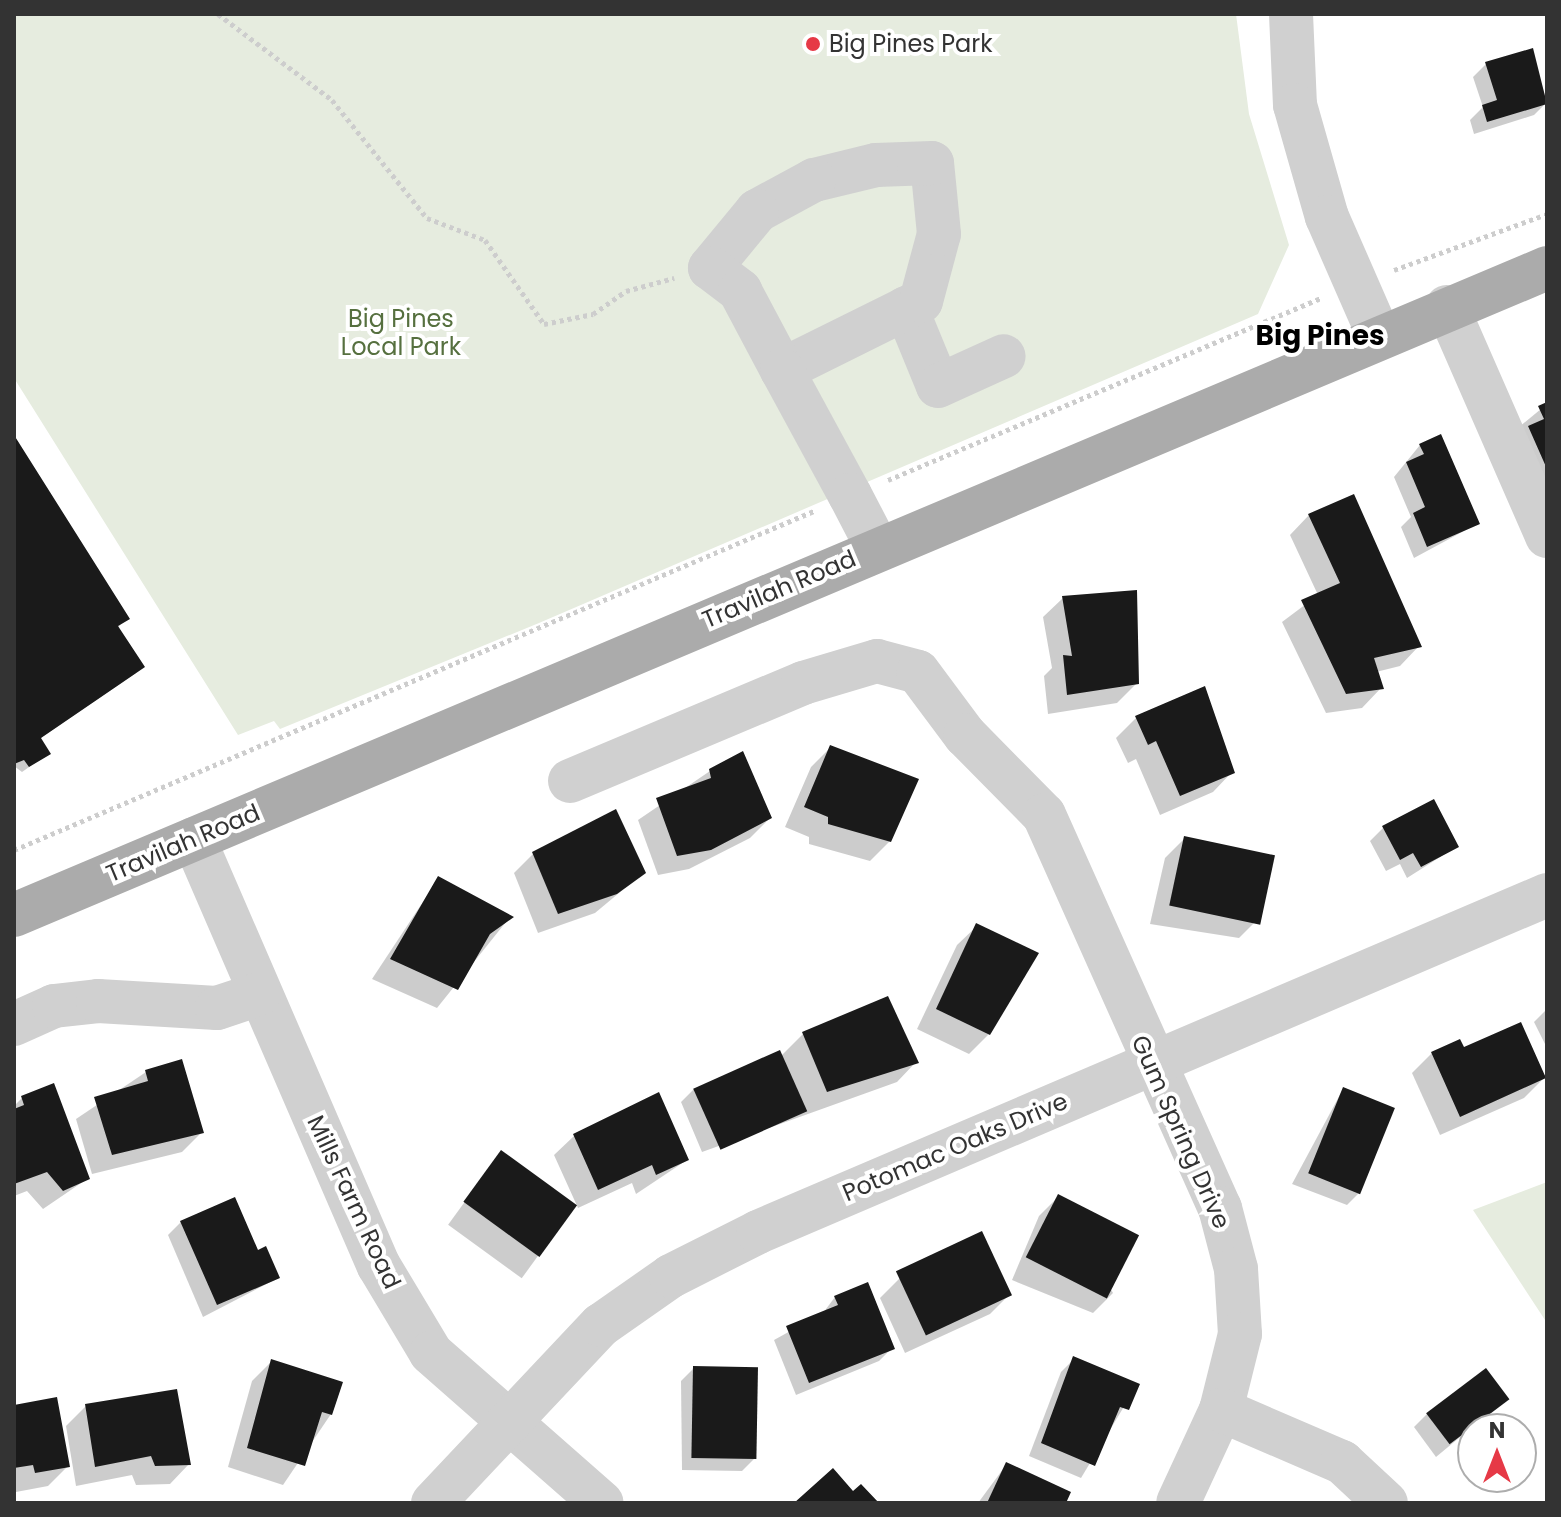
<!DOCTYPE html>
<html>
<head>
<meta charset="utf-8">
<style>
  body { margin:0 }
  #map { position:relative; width:1561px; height:1517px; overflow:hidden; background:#fff; font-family:Poppins,sans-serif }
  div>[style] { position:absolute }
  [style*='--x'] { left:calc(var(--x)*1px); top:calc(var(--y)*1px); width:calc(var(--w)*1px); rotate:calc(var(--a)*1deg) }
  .green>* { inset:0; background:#e6ecdf }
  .shadow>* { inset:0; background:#0003; transform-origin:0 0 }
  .building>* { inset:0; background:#1a1a1a; transform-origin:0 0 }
  .path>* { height:5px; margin-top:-2.5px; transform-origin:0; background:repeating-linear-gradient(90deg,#cdcdcd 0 4px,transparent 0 8px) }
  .minor>* { height:44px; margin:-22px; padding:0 22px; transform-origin:22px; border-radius:22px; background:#d0d0d0 }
  .major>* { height:44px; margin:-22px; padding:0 22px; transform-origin:22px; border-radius:22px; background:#ababab }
  .dots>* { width:22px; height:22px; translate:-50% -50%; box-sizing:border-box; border:4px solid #fff; border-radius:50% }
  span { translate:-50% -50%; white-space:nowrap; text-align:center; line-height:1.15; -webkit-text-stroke:8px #fff; paint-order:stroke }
  .poi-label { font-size:24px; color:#333 }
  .left { translate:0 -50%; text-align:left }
  .park-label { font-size:24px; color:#56703f }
  .street-label { font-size:24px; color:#333 }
  .quarter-label { font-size:28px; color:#000; font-weight:700 }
  .frame { position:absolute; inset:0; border:16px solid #333; pointer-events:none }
  .north { position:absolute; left:1457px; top:1413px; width:80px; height:80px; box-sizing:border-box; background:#fff; border:2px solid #adadad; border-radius:50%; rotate:0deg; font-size:22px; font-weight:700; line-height:32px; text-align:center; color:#333 }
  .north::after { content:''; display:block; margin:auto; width:28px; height:36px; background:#e63946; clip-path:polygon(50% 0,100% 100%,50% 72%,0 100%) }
</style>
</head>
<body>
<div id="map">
  <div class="green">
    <div style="clip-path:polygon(14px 14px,1236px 14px,1249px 114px,1289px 245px,1258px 314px,539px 623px,280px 729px,274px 721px,238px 735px,14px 378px)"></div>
    <div style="clip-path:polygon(1547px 1182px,1547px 1323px,1473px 1210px)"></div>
  </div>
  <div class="shadow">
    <div style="clip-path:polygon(1531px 51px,1547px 102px,1534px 115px,1474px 134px,1470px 120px,1483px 107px,1473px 77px,1486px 64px)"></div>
    <div style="clip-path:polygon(1547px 404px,1547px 538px,1519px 427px)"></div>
    <div style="clip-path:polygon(14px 438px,127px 619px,117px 628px,136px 673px,39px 739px,48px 754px,22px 772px,14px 766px)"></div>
    <div style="clip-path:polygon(1420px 445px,1477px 524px,1414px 558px,1401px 527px,1411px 517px,1394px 477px)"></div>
    <div style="clip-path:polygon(1309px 515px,1419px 646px,1400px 666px,1376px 672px,1381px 688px,1362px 708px,1326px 713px,1282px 622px,1318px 595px,1290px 535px)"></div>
    <div style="clip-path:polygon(1063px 598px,1137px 683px,1117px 703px,1048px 714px,1044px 676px,1052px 668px,1043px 617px)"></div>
    <div style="clip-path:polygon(1136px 718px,1232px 772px,1213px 792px,1160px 815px,1136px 759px,1128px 763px,1116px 738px)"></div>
    <div style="clip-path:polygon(831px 747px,890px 841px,870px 861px,809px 844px,809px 837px,785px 827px,811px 767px)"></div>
    <div style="clip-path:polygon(710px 771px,770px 818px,750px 838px,689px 869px,658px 875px,638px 820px)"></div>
    <div style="clip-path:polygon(615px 812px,643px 873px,595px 913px,538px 933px,514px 873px,533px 854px)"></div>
    <div style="clip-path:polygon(1383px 828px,1456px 847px,1407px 878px,1400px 864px,1386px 871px,1370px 841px)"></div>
    <div style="clip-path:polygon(1185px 838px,1259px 918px,1239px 938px,1150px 924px,1165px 858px)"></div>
    <div style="clip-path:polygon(438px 879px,510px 917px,437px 1008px,372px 979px)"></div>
    <div style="clip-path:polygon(977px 926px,989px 1034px,969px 1054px,917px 1029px,957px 945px)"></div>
    <div style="clip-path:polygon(1547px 1009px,1547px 1048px,1534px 1022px)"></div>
    <div style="clip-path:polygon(803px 1034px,916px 1062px,897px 1082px,702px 1152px,681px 1102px,694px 1089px,781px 1056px)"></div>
    <div style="clip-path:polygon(1463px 1050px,1544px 1078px,1524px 1098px,1440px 1135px,1412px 1073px,1432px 1053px)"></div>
    <div style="clip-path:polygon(146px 1072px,202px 1132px,182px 1152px,92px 1174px,76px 1119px)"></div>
    <div style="clip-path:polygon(1343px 1089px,1360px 1192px,1347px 1205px,1292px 1184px)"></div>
    <div style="clip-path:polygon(22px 1098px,87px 1179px,43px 1209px,27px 1191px,14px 1196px,14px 1106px)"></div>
    <div style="clip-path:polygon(574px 1136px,687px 1160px,636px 1194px,632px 1183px,578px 1208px,554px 1155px)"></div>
    <div style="left:501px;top:1152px;width:91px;height:90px;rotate:36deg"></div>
    <div style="clip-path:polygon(1058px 1197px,1113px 1293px,1093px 1313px,1012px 1280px,1039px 1216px)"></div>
    <div style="clip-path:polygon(181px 1222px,257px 1253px,278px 1278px,203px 1317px,168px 1235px)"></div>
    <div style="clip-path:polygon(981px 1234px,1009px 1295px,990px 1314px,905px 1353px,880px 1298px,900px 1278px)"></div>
    <div style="clip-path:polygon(835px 1297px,892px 1348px,879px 1361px,796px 1395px,774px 1340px,823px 1313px)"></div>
    <div style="clip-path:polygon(1074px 1359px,1137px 1385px,1081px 1478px,1029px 1456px,1061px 1372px)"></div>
    <div style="clip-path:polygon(271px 1362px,331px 1414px,283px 1485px,228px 1467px,252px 1381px)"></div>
    <div style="clip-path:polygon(694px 1368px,755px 1458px,742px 1471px,682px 1470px,681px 1381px)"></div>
    <div style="clip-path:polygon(1506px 1399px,1436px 1457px,1414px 1427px,1427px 1414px)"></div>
    <div style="clip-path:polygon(86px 1406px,189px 1464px,170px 1484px,136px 1485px,132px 1475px,76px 1486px,66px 1426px)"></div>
    <div style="clip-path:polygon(14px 1407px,68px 1466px,48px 1486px,16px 1492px)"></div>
    <div style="clip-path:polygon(1006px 1465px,1063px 1503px,978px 1503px)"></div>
  </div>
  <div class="building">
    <div style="clip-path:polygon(1533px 48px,1547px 104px,1487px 122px,1482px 105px,1497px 100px,1485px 62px)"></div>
    <div style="clip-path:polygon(1547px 402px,1547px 469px,1528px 426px,1544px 419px,1538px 406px)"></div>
    <div style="clip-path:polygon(1441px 434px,1480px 524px,1427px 547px,1413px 513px,1425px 507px,1406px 462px,1424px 454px,1419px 444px)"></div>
    <div style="clip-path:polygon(14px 435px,130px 619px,118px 626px,145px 667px,41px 738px,51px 754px,29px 767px,24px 760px,14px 764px)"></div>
    <div style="clip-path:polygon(1354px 494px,1422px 647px,1374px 658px,1384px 689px,1346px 694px,1301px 600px,1340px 583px,1308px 514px)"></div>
    <div style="clip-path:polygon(1137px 590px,1139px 684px,1067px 695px,1063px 655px,1072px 656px,1062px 596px)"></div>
    <div style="clip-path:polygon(1205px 686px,1235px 773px,1180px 796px,1156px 741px,1148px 745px,1135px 716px)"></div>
    <div style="clip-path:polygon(830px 745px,919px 779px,891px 842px,828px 824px,828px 817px,804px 807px)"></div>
    <div style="clip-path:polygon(743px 751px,772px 818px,711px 850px,677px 856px,656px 798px,711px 778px,709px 769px)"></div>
    <div style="clip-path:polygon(1434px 799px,1459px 847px,1421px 867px,1413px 853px,1400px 860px,1382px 826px)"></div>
    <div style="clip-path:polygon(616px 809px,646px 873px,617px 894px,558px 914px,532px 852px)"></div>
    <div style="left:1184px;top:836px;width:93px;height:71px;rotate:12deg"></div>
    <div style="clip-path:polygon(438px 876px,514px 917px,490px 934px,458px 990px,390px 959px)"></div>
    <div style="clip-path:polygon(976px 923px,1039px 953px,990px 1035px,936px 1009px)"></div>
    <div style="clip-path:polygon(888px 996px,919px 1063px,827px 1092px,802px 1032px)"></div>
    <div style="clip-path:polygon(1521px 1022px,1546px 1078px,1460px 1117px,1431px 1052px,1460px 1039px,1464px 1047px)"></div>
    <div style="left:780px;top:1050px;width:67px;height:95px;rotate:66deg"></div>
    <div style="clip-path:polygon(182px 1059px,204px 1133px,112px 1155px,94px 1097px,148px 1081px,145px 1070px)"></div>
    <div style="clip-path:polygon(54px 1083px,90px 1179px,63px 1191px,47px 1172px,14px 1184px,14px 1109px,24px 1105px,21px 1096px)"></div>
    <div style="left:1343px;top:1087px;width:56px;height:93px;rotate:22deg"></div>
    <div style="clip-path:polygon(659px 1092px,689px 1160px,656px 1175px,652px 1165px,598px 1190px,573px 1134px)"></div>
    <div style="left:501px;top:1150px;width:94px;height:64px;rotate:36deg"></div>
    <div style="left:1058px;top:1194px;width:91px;height:71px;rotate:27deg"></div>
    <div style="clip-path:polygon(235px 1197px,258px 1250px,266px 1246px,280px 1278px,217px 1305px,180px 1221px)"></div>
    <div style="left:982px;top:1231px;width:71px;height:95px;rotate:65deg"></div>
    <div style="clip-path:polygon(868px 1282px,895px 1349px,809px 1383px,786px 1326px,838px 1305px,834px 1296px)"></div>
    <div style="clip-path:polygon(1073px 1356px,1140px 1384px,1129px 1410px,1120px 1407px,1095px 1466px,1041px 1443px)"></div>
    <div style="clip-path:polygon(271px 1359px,343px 1382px,332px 1415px,322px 1412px,305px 1466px,247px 1448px)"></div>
    <div style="left:693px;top:1366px;width:65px;height:92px;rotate:1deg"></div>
    <div style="left:1486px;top:1368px;width:39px;height:75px;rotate:53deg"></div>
    <div style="clip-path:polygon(177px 1389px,191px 1465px,155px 1466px,151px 1456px,95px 1467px,85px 1404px)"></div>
    <div style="clip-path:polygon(57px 1397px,70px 1467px,35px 1473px,33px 1465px,14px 1468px,14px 1405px)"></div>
    <div style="clip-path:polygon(1006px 1462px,1071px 1492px,1066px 1503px,987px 1503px)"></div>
    <div style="clip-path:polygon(833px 1468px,853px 1491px,861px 1484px,879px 1503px,794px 1503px)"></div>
  </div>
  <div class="path">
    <div style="--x:218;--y:14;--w:143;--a:37"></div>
    <div style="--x:332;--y:100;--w:151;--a:51.2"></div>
    <div style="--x:427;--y:218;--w:62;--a:20.8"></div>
    <div style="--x:485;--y:240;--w:103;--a:54.9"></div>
    <div style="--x:544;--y:324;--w:50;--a:-11.5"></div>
    <div style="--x:593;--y:314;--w:40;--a:-34.9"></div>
    <div style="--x:626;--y:291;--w:50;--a:-15.2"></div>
    <div style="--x:1394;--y:270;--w:163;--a:-20.1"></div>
    <div style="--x:888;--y:480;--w:470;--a:-22.8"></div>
    <div style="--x:14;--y:850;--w:871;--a:-22.97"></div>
  </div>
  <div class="minor">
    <div style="--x:1291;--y:14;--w:91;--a:87.5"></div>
    <div style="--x:1295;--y:105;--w:116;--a:74.1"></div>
    <div style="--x:1327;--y:217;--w:128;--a:66.4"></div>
    <div style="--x:1447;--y:307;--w:250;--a:66.4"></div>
    <div style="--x:906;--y:308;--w:84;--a:67.7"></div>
    <div style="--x:938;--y:386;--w:72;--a:-24.4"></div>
    <div style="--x:782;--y:370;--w:155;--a:-26.4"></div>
    <div style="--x:921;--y:301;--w:69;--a:-75"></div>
    <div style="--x:939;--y:234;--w:71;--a:-95.6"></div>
    <div style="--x:932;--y:163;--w:56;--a:178"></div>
    <div style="--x:876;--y:165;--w:64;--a:166.4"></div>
    <div style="--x:814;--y:180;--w:65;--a:151.5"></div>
    <div style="--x:757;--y:211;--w:74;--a:129.5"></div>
    <div style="--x:710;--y:268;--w:38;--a:37"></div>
    <div style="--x:740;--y:291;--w:89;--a:62"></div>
    <div style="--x:782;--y:370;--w:142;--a:61.5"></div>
    <div style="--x:850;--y:495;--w:59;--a:62.6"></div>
    <div style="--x:570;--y:781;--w:253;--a:-22.8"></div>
    <div style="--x:803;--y:683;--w:77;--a:-16.6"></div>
    <div style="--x:877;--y:661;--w:42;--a:15"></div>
    <div style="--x:918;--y:672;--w:79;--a:53.3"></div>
    <div style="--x:965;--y:735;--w:112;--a:45.4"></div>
    <div style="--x:1044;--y:815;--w:431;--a:65.9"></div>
    <div style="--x:1220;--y:1208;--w:63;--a:75.3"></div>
    <div style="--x:1236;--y:1269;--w:65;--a:86.5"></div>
    <div style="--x:1240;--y:1334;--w:78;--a:104"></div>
    <div style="--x:1221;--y:1410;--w:102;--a:114.8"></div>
    <div style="--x:194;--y:839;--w:465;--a:66.6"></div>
    <div style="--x:379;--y:1266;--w:101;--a:59.1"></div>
    <div style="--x:431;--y:1353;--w:227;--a:41.3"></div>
    <div style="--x:14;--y:1024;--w:44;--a:-24.2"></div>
    <div style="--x:54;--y:1006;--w:44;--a:-6.5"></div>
    <div style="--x:98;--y:1001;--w:119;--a:3.4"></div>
    <div style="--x:217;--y:1008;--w:44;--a:-18.4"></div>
    <div style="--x:1221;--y:1410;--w:132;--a:23.3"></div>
    <div style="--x:1342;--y:1462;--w:60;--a:43"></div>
    <div style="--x:433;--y:1503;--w:245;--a:-46.7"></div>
    <div style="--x:601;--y:1325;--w:85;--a:-35"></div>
    <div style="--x:671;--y:1276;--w:97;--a:-26.8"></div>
    <div style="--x:758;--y:1232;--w:858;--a:-23.13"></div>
  </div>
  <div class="major">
    <div style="--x:14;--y:915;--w:1664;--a:-22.88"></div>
  </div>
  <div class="dots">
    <div style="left:813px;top:44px;background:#e63946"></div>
  </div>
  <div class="poi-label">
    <span class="left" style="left:829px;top:44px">Big Pines Park</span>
  </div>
  <div class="park-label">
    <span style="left:401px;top:333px">Big Pines<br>Local Park</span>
  </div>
  <div class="street-label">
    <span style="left:779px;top:589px;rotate:-23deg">Travilah Road</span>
    <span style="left:183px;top:843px;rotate:-23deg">Travilah Road</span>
    <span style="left:1181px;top:1132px;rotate:66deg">Gum Spring Drive</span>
    <span style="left:955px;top:1147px;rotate:-23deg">Potomac Oaks Drive</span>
    <span style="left:354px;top:1202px;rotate:65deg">Mills Farm Road</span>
  </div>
  <div class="quarter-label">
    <span style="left:1320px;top:336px">Big Pines</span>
  </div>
  <div class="frame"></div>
  <div class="north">N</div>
</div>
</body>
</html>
